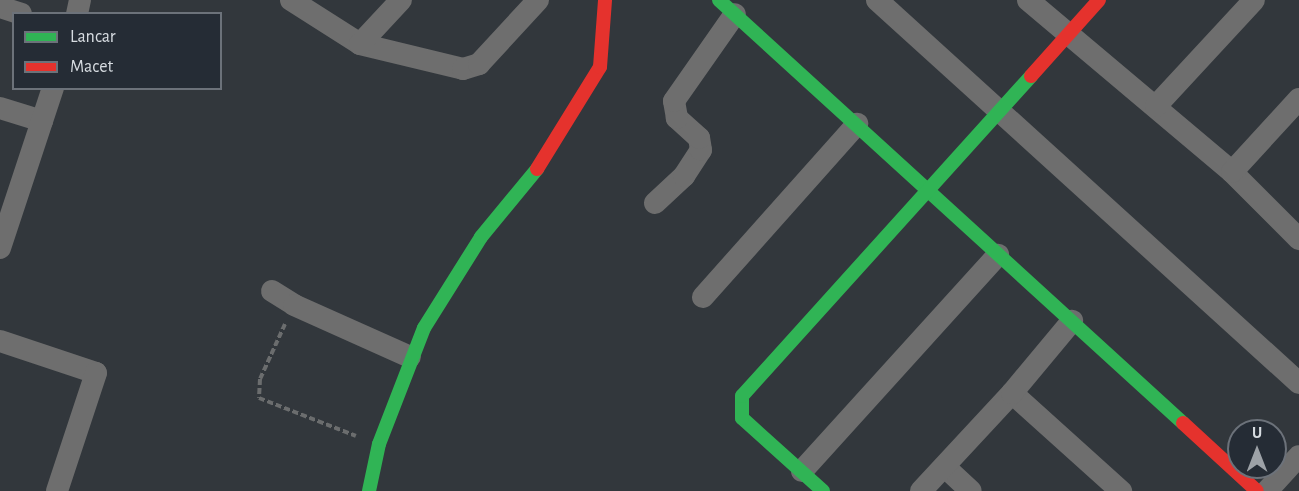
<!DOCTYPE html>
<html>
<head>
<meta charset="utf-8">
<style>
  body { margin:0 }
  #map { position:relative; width:1299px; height:491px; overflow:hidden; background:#32373c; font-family:"Alegreya Sans",sans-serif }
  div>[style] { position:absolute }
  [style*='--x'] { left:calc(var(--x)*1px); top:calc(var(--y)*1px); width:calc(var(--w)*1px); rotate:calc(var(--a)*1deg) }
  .path>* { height:4px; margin-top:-2px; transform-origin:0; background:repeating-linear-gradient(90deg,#6b6d6e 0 6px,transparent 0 9px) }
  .street>* { height:22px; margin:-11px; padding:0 11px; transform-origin:11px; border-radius:11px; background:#6e6e6e }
  .fast>* { height:14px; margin:-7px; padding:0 7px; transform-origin:7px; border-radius:7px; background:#30b455 }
  .jam>* { height:14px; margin:-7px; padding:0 7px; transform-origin:7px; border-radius:7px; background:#e5322d }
  span { translate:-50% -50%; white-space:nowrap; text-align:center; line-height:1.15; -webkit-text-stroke:6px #252c35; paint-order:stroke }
  .legend { position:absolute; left:12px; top:12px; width:210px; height:78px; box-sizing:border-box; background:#252c35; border:2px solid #6c727a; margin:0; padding:8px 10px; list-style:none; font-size:18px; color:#d7dce1 }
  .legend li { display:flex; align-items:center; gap:12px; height:30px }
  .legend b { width:30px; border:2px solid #6c727a }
  .north { position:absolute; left:1227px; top:419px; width:60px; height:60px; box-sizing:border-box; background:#252c35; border:2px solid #6c727a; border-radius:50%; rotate:0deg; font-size:16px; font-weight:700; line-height:24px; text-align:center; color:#d7dce1 }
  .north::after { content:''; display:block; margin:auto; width:21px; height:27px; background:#9da2a7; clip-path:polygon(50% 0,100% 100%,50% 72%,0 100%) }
</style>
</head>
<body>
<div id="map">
  <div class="path">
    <div style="--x:285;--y:324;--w:60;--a:114.4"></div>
    <div style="--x:260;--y:379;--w:19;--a:93"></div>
    <div style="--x:259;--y:398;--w:104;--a:21.4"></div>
  </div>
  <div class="street">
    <div style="--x:291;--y:0;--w:82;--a:32.5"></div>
    <div style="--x:360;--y:44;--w:106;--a:13.6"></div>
    <div style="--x:463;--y:69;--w:17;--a:-17"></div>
    <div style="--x:479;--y:64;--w:87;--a:-47.3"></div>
    <div style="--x:877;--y:0;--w:570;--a:42.23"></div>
    <div style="--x:1028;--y:0;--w:267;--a:40.1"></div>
    <div style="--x:1232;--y:172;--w:95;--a:45"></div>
    <div style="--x:0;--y:7;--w:22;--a:18"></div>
    <div style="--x:77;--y:14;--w:14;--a:-78"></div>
    <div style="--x:360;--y:44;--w:60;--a:-47"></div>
    <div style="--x:1156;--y:106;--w:144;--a:-47.2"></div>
    <div style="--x:0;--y:108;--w:44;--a:17.2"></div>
    <div style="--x:1232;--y:172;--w:99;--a:-47.5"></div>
    <div style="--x:655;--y:203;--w:40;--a:-43"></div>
    <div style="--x:684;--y:176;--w:31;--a:-57"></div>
    <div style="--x:701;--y:150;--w:12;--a:-99"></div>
    <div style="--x:699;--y:138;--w:30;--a:-138"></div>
    <div style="--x:677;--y:118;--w:17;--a:-100"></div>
    <div style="--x:674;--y:101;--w:106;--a:-55"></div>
    <div style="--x:0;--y:248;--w:169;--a:-71.7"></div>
    <div style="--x:272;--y:291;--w:26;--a:32"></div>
    <div style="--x:294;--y:305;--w:127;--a:24.1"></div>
    <div style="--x:703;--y:297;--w:232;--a:-48.3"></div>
    <div style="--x:0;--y:341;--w:101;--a:18.4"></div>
    <div style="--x:96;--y:373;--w:124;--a:108.3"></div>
    <div style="--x:1012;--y:393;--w:147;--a:42"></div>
    <div style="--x:945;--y:467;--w:35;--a:43"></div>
    <div style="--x:802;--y:471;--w:292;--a:-47.8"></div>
    <div style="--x:921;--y:491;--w:134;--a:-47.1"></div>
    <div style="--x:1012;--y:393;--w:94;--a:-50.2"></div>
    <div style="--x:1267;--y:491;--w:47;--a:-47.6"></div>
  </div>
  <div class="fast">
    <div style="--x:719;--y:0;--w:628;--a:42.35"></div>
    <div style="--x:369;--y:491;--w:48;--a:-78"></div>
    <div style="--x:379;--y:444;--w:124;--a:-68.8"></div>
    <div style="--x:424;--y:328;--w:107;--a:-57.9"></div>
    <div style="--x:481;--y:237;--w:88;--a:-50.5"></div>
    <div style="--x:823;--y:491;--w:109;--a:-138"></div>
    <div style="--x:742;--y:418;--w:22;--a:-90"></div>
    <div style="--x:742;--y:396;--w:431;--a:-47.9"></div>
  </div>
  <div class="jam">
    <div style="--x:1031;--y:76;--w:102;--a:-48.2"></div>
    <div style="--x:537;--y:169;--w:120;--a:-58.3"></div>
    <div style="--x:600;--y:67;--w:67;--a:-85.7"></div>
    <div style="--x:1183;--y:423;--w:100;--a:42.6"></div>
  </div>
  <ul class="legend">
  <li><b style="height:8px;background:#30b455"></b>Lancar</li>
  <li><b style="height:8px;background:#e5322d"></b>Macet</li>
  </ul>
  <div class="north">U</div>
</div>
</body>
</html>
